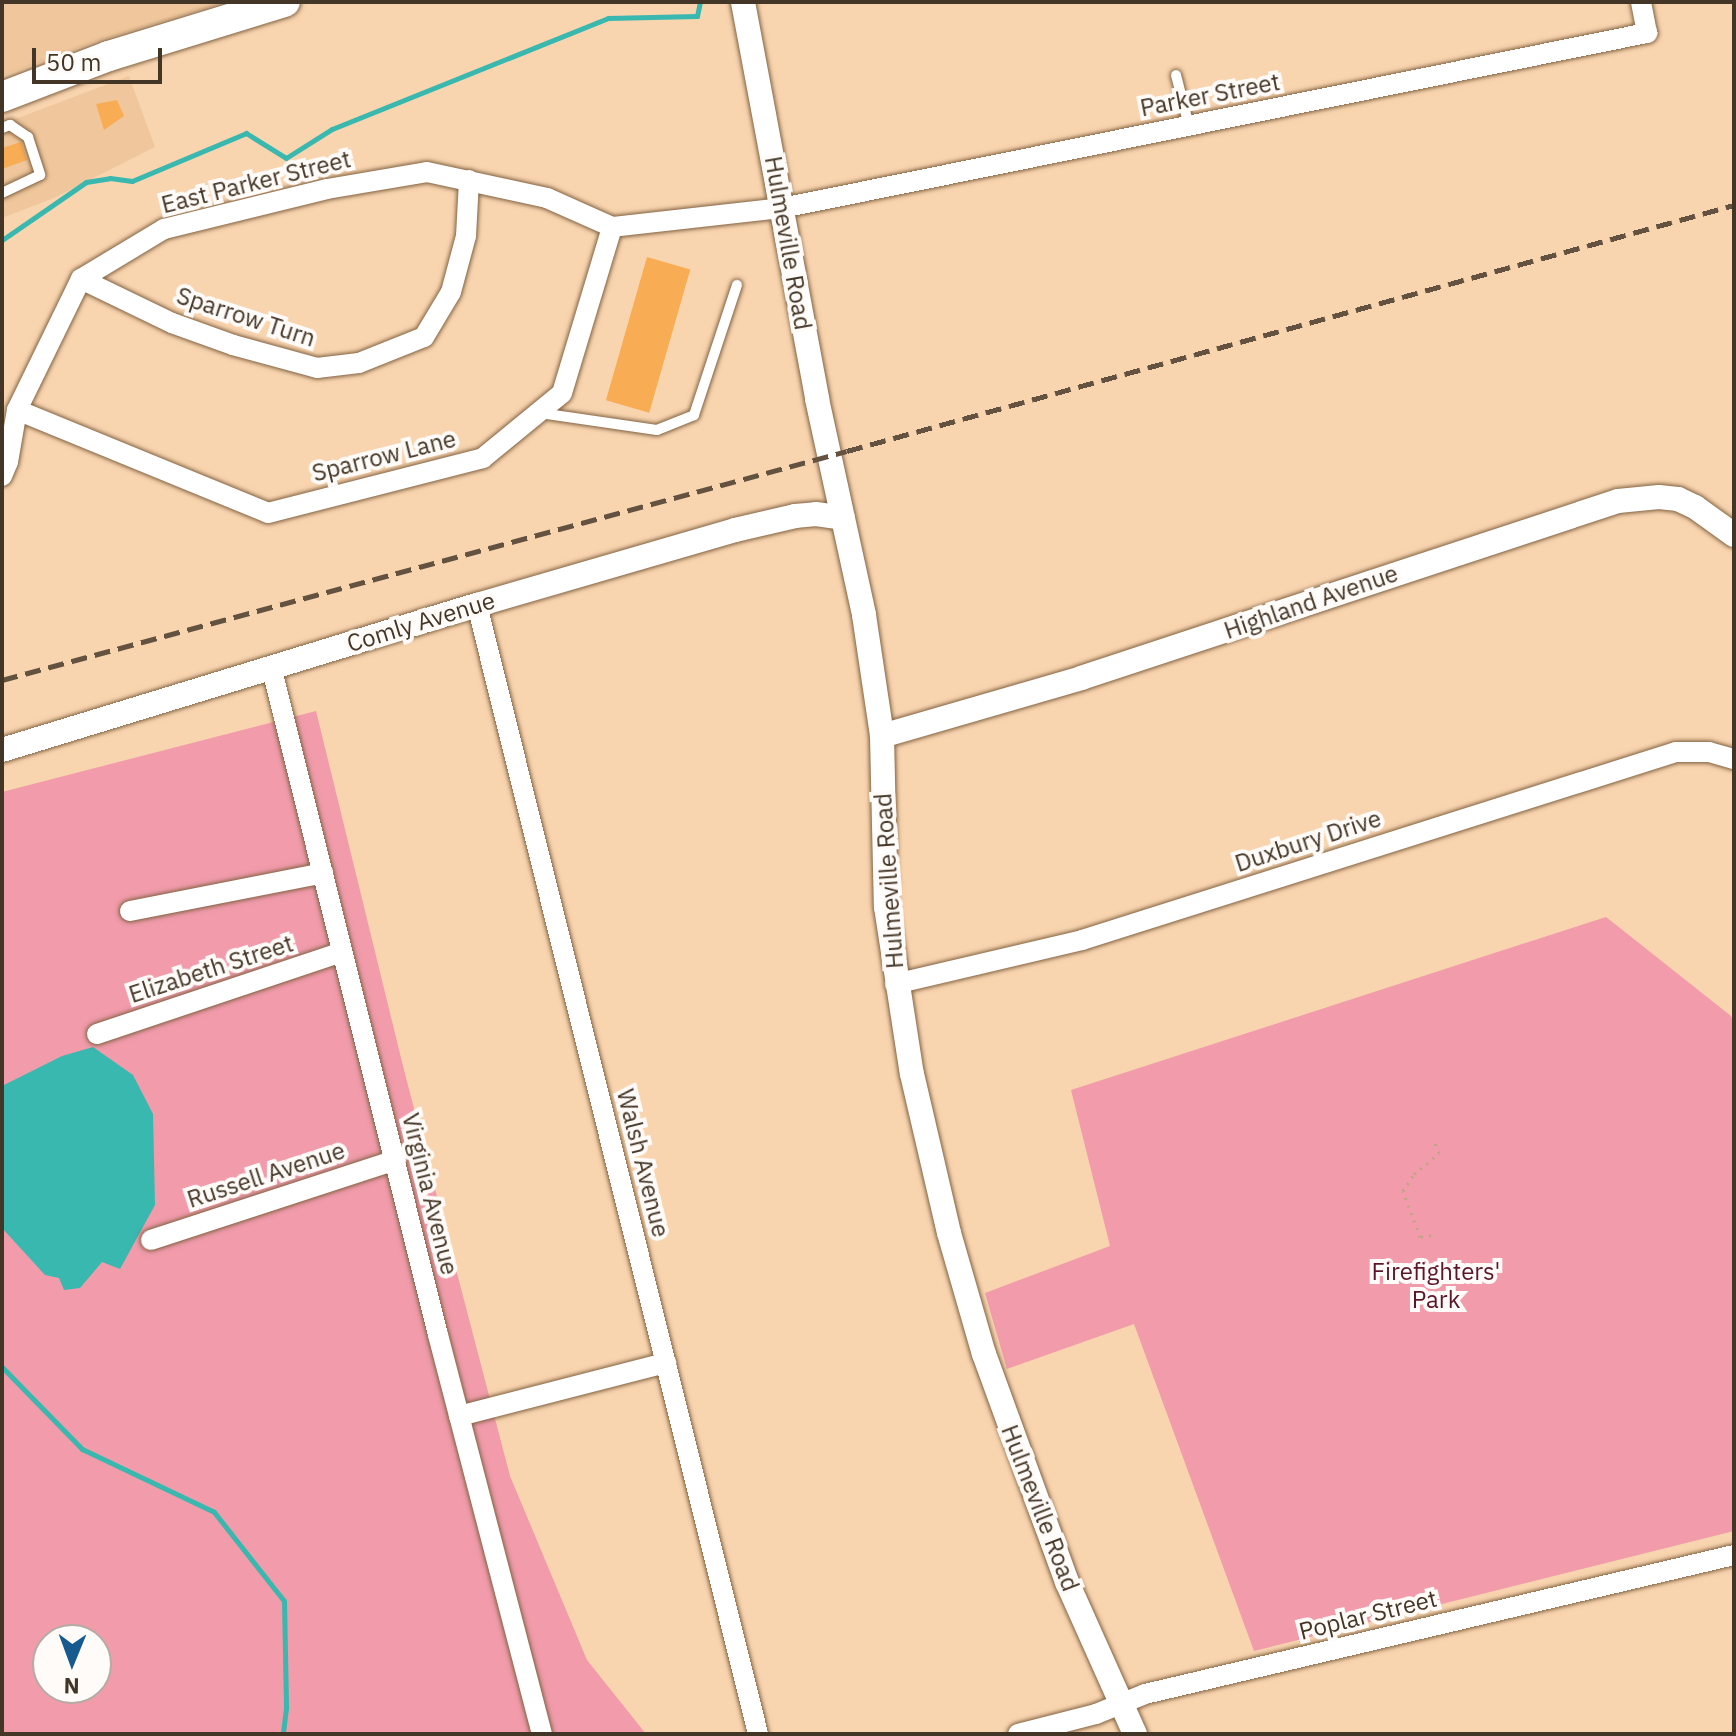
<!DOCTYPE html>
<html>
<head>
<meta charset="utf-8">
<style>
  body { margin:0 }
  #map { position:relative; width:1736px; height:1736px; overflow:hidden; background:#f8d4af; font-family:"IBM Plex Sans",sans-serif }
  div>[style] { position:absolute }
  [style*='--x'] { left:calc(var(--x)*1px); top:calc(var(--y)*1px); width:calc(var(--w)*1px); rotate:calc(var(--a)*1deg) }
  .built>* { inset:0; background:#f0c79c }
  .green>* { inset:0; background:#f19bab }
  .water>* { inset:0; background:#38b8ae }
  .stream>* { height:5px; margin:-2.5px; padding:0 2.5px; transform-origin:2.5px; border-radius:2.5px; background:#38b8ae }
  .building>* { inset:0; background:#f8ac53; transform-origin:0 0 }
  .path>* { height:3px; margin-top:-1.5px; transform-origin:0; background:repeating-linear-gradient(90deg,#c1a486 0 2px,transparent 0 8px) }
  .roads { filter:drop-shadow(0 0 2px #826342) drop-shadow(0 0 2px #826342) }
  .service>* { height:10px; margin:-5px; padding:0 5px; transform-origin:5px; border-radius:5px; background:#fff }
  .minor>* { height:20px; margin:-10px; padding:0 10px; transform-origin:10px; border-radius:10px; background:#fff }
  .tertiary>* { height:24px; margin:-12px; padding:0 12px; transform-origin:12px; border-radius:12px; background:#fff }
  .primary>* { height:30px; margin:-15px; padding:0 15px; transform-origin:15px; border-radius:15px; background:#fff }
  .rail>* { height:5px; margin-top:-2.5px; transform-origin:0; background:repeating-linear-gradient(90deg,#63523f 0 16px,transparent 0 24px) }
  span { translate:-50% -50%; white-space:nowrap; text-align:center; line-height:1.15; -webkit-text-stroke:8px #fffbf8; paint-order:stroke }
  .street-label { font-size:24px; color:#443627 }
  .park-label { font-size:24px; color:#5b172a }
  .frame { position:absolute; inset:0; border:4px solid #443627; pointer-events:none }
  .north { position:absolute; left:32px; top:1624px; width:80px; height:80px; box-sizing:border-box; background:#fffbf8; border:2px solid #b4aca4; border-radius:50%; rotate:181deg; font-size:22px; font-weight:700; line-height:32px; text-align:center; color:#443627 }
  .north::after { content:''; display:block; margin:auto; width:28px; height:36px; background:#175a8f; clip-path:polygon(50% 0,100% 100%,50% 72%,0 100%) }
  .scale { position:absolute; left:32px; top:48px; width:130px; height:36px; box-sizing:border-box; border:4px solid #443627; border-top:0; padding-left:10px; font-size:24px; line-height:28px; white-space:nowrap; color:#443627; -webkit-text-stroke:6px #fffbf8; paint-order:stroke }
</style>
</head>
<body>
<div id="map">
  <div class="built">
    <div style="clip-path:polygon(2px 2px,225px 2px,94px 42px,2px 76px)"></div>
    <div style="clip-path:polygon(129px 76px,155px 147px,54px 198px,2px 218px,2px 124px)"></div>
  </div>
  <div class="green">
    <div style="clip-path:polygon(evenodd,316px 711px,404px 1070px,510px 1476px,587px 1660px,646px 1734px,2px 1734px,2px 792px,316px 711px,48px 1640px,96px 1640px,96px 1688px,48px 1688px,48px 1640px)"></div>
    <div style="clip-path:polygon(1606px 917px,1731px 1016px,1734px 1025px,1734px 1531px,1254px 1651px,1134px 1324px,1007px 1369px,985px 1293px,1110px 1246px,1071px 1090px)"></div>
  </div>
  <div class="water">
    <div style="clip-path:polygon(93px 1047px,133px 1075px,153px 1114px,155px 1205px,120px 1269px,102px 1262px,80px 1288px,64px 1290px,59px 1278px,45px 1275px,2px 1228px,2px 1086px,62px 1056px)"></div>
  </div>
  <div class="stream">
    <div style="--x:2;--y:240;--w:102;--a:-34.6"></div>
    <div style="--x:86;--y:182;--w:24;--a:-9"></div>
    <div style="--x:110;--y:178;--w:22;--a:8"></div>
    <div style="--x:132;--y:181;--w:124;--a:-22.8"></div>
    <div style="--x:246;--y:133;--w:47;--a:32"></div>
    <div style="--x:286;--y:158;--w:54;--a:-32.2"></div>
    <div style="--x:332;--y:129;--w:297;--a:-21.9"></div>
    <div style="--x:608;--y:18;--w:89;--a:-1.3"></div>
    <div style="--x:697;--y:16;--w:14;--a:-78"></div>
    <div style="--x:2;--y:1367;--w:115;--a:45.7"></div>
    <div style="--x:82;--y:1449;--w:146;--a:25.5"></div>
    <div style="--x:214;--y:1512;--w:113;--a:51.8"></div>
    <div style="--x:284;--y:1601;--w:107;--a:88.9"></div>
    <div style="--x:286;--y:1708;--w:26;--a:97"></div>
  </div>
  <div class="building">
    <div style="clip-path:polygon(117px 100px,124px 116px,104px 130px,96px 104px)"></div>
    <div style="clip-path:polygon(21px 142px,27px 160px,2px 169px,2px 148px)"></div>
    <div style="left:647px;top:257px;width:45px;height:149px;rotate:16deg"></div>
  </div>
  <div class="path">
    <div style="--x:1431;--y:1235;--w:11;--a:170"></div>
    <div style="--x:1420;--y:1237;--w:49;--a:-110.3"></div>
    <div style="--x:1403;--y:1191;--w:20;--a:-57"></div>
    <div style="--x:1414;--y:1174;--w:33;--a:-40"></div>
    <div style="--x:1439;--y:1153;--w:15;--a:-110"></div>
  </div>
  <div class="roads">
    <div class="service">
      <div style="--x:1176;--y:75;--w:53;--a:75.7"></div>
      <div style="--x:2;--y:128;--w:9;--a:-21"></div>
      <div style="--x:10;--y:125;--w:22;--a:34"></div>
      <div style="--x:28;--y:137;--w:40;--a:72"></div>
      <div style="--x:40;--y:175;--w:42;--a:154.7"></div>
      <div style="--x:540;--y:413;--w:118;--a:8.3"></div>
      <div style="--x:657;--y:430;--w:40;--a:-22"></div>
      <div style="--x:694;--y:415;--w:137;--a:-71.7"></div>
    </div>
    <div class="minor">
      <div style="--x:81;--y:279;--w:101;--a:25.8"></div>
      <div style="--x:172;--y:323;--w:65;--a:19.8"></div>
      <div style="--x:233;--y:345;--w:87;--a:15.3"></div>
      <div style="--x:317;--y:368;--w:42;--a:-6.8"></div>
      <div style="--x:359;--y:363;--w:70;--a:-21.8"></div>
      <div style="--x:424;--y:337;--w:52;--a:-59"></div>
      <div style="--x:451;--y:292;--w:58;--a:-75"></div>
      <div style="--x:466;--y:236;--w:56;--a:-86.9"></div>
      <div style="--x:17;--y:410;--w:271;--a:22.3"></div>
      <div style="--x:268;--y:513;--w:222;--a:-14.3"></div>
      <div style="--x:483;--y:458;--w:102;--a:-39.4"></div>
      <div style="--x:562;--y:393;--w:173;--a:-73.2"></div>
      <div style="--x:612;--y:227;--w:171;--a:-6.4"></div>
      <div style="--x:782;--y:208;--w:883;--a:-11.44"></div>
      <div style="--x:1647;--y:33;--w:32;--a:-101"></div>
      <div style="--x:2;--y:476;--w:15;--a:-67"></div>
      <div style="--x:8;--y:462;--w:53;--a:-80.2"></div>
      <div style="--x:17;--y:410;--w:146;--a:-64"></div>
      <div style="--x:81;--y:279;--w:97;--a:-31.1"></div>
      <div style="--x:164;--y:229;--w:168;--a:-13.8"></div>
      <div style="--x:327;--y:189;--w:101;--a:-9.6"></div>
      <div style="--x:427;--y:172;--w:123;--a:12.2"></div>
      <div style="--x:547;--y:198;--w:71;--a:24"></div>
      <div style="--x:477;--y:605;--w:1163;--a:76.02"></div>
      <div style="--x:271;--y:666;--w:690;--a:75.98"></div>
      <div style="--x:438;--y:1335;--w:412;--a:75.4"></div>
      <div style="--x:130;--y:911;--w:197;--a:-11.1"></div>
      <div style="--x:895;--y:984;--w:192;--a:-13.2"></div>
      <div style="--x:1082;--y:940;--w:623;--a:-17.56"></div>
      <div style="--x:1676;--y:752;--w:33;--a:0"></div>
      <div style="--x:1709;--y:752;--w:26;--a:16"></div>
      <div style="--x:97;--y:1034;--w:258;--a:-18.5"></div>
      <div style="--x:151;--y:1240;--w:258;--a:-18.1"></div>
      <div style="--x:459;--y:1416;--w:214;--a:-14.4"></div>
      <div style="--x:1018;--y:1734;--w:81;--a:-14.4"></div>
      <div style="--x:1096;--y:1714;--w:53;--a:-22.2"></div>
      <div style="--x:1145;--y:1694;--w:605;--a:-13.28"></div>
    </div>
    <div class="tertiary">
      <div style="--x:743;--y:2;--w:404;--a:79.4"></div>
      <div style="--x:817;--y:399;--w:221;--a:77.7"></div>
      <div style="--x:864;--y:615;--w:122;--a:81.5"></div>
      <div style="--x:882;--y:736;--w:171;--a:88.7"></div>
      <div style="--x:886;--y:907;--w:169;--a:81.2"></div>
      <div style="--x:912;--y:1074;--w:163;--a:76.9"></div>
      <div style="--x:949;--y:1233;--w:126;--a:73.9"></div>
      <div style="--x:984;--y:1354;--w:243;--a:70"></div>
      <div style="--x:1067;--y:1582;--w:167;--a:65.9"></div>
      <div style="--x:882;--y:736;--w:207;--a:-16.2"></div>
      <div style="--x:1081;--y:678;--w:565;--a:-18.24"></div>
      <div style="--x:1618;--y:501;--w:41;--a:-5.6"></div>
      <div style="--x:1659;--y:497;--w:19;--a:6"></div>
      <div style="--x:1678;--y:499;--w:19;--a:25"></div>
      <div style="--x:1695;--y:507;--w:48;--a:35.7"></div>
      <div style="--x:2;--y:750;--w:497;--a:-17"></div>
      <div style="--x:477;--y:605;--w:269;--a:-16.2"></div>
      <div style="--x:735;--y:530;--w:62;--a:-13.1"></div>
      <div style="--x:795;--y:516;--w:21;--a:-5"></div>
      <div style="--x:816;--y:514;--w:27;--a:8"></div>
    </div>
    <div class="primary">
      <div style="--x:2;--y:97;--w:115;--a:-21"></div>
      <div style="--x:109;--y:56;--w:184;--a:-17.1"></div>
    </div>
  </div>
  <div class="rail">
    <div style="--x:2;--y:680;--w:875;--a:-15.16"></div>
    <div style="--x:847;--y:451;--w:920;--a:-15.5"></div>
  </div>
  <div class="street-label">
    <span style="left:1210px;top:95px;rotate:-11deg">Parker Street</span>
    <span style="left:256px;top:182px;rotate:-14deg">East Parker Street</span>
    <span style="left:788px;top:243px;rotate:80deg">Hulmeville Road</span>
    <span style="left:246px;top:317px;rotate:18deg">Sparrow Turn</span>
    <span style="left:384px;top:456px;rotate:-14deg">Sparrow Lane</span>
    <span style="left:1311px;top:602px;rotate:-19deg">Highland Avenue</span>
    <span style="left:421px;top:622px;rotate:-17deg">Comly Avenue</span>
    <span style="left:1308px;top:841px;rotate:-18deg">Duxbury Drive</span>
    <span style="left:889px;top:881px;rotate:-94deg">Hulmeville Road</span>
    <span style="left:211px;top:969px;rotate:-18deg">Elizabeth Street</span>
    <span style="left:643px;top:1163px;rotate:76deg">Walsh Avenue</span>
    <span style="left:266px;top:1175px;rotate:-18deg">Russell Avenue</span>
    <span style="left:430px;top:1194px;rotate:76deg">Virginia Avenue</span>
    <span style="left:1040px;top:1508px;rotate:69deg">Hulmeville Road</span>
    <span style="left:1368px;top:1615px;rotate:-14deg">Poplar Street</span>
  </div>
  <div class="park-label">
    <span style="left:1436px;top:1286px">Firefighters'<br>Park</span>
  </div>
  <div class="frame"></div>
  <div class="north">N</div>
  <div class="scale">50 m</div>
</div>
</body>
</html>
